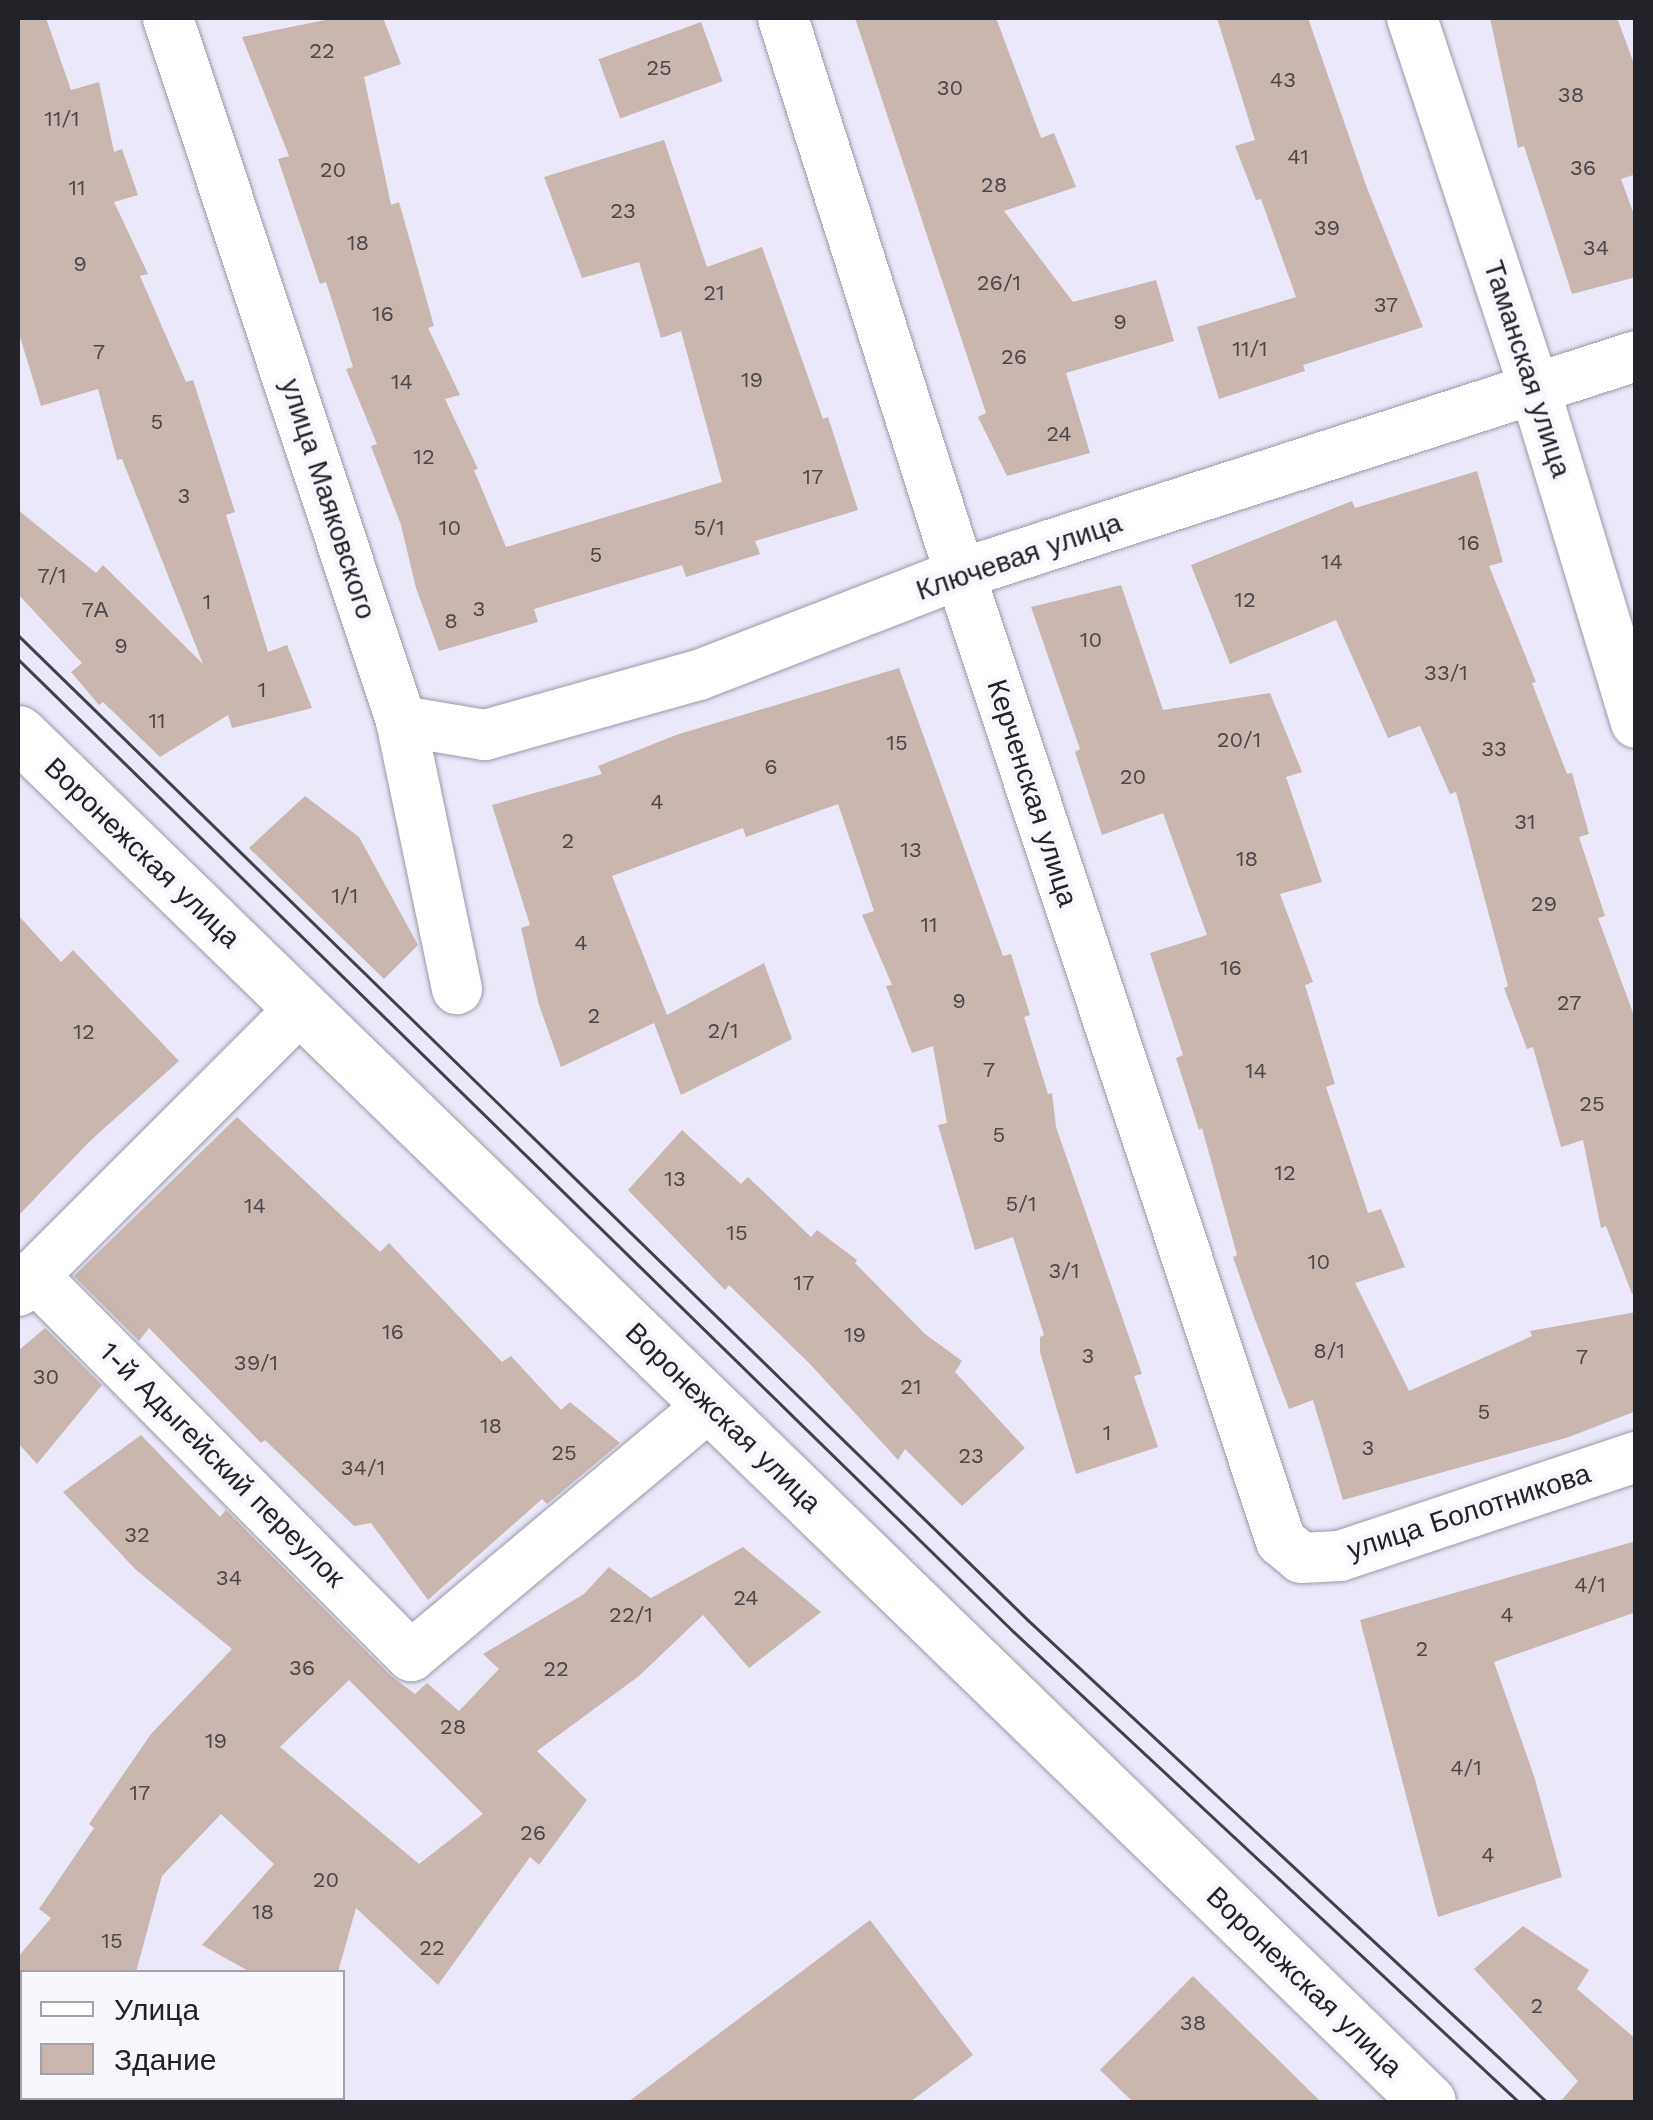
<!DOCTYPE html>
<html>
<head>
<meta charset="utf-8">
<style>
  body { margin:0 }
  #map { position:relative; width:1653px; height:2120px; overflow:hidden; background:#ebe8fa; font-family:"Work Sans",sans-serif }
  div>[style] { position:absolute }
  [style*='--x'] { left:calc(var(--x)*1px); top:calc(var(--y)*1px); width:calc(var(--w)*1px); rotate:calc(var(--a)*1deg) }
  .building>* { inset:0; background:#c8b6af; transform-origin:0 0 }
  .roads { filter:drop-shadow(0 0 2px #9b99a9) drop-shadow(0 0 2px #9b99a9) }
  .street>* { height:50px; margin:-25px; padding:0 25px; transform-origin:25px; border-radius:25px; background:#fff }
  .secondary>* { height:55px; margin:-27.5px; padding:0 27.5px; transform-origin:27.5px; border-radius:27.5px; background:#fff }
  .tram>* { height:2.5px; margin:-1.25px; padding:0 1.25px; transform-origin:1.25px; border-radius:1.25px; background:#424048 }
  span { translate:-50% -50%; white-space:nowrap; text-align:center; line-height:1.15; -webkit-text-stroke:9px #f8f7fe; paint-order:stroke }
  .number-label { font-size:22px; color:#4c474a }
  .number-label span { -webkit-text-stroke-width:0 }
  .street-label { font-size:28px; color:#232228 }
  .frame { position:absolute; inset:0; border:20px solid #232228; pointer-events:none }
  .legend { position:absolute; left:20px; top:1970px; width:325px; height:130px; box-sizing:border-box; background:#f8f7fe; border:2px solid #a3a2a8; margin:0; padding:12px 18px; list-style:none; font-size:30px; color:#232228 }
  .legend li { display:flex; align-items:center; gap:20px; height:50px }
  .legend b { width:50px; border:2px solid #a3a2a8 }
</style>
</head>
<body>
<div id="map">
  <div class="building">
    <div style="clip-path:polygon(18px 18px,46px 18px,71px 90px,99px 82px,114px 152px,122px 149px,138px 195px,114px 202px,148px 274px,140px 276px,186px 382px,193px 380px,235px 512px,226px 515px,268px 652px,287px 645px,312px 708px,232px 728px,228px 715px,160px 757px,103px 702px,99px 705px,71px 672px,82px 663px,18px 594px,18px 510px,96px 573px,103px 565px,203px 664px,122px 459px,117px 460px,98px 389px,41px 406px,18px 330px)"></div>
    <div style="clip-path:polygon(335px 18px,383px 18px,401px 64px,364px 77px,391px 205px,399px 202px,434px 326px,428px 328px,460px 395px,445px 399px,478px 469px,474px 470px,506px 547px,722px 482px,681px 331px,661px 338px,639px 262px,582px 278px,544px 177px,664px 140px,707px 267px,762px 247px,823px 419px,828px 417px,858px 510px,755px 541px,760px 554px,686px 577px,682px 565px,534px 609px,538px 622px,439px 651px,416px 588px,401px 525px,371px 446px,377px 444px,346px 369px,353px 367px,326px 282px,320px 284px,278px 159px,289px 156px,242px 37px)"></div>
    <div style="clip-path:polygon(855px 18px,996px 18px,1041px 138px,1054px 133px,1076px 187px,1004px 211px,1073px 302px,1156px 280px,1174px 341px,1066px 373px,1090px 453px,1007px 476px,978px 417px,986px 413px)"></div>
    <div style="clip-path:polygon(1217px 18px,1308px 18px,1367px 188px,1423px 327px,1303px 365px,1305px 371px,1219px 399px,1197px 327px,1296px 297px,1261px 199px,1256px 200px,1235px 146px,1255px 140px)"></div>
    <div style="clip-path:polygon(1490px 18px,1617px 18px,1636px 69px,1636px 174px,1621px 179px,1636px 220px,1636px 277px,1572px 294px,1524px 146px,1518px 148px)"></div>
    <div style="left:701px;top:22px;width:63px;height:109px;rotate:70deg"></div>
    <div style="clip-path:polygon(1477px 471px,1503px 562px,1489px 566px,1536px 682px,1532px 683px,1567px 774px,1572px 773px,1589px 834px,1579px 837px,1605px 916px,1598px 918px,1636px 1021px,1636px 1293px,1632px 1294px,1606px 1226px,1601px 1228px,1583px 1140px,1561px 1147px,1533px 1047px,1527px 1049px,1504px 988px,1508px 986px,1456px 792px,1450px 794px,1420px 726px,1388px 738px,1336px 620px,1230px 664px,1191px 565px,1352px 501px,1355px 508px)"></div>
    <div style="clip-path:polygon(1121px 585px,1163px 710px,1270px 693px,1302px 772px,1286px 777px,1322px 882px,1280px 894px,1313px 982px,1305px 985px,1335px 1084px,1326px 1087px,1368px 1213px,1381px 1209px,1405px 1267px,1355px 1283px,1409px 1391px,1532px 1336px,1530px 1331px,1636px 1312px,1636px 1411px,1569px 1437px,1343px 1500px,1313px 1400px,1289px 1409px,1254px 1317px,1233px 1257px,1237px 1255px,1202px 1128px,1199px 1130px,1176px 1058px,1183px 1055px,1150px 953px,1207px 935px,1163px 813px,1102px 835px,1075px 752px,1080px 749px,1031px 607px)"></div>
    <div style="clip-path:polygon(899px 668px,1003px 956px,1011px 954px,1030px 1015px,1024px 1017px,1048px 1094px,1052px 1093px,1056px 1127px,1142px 1374px,1134px 1376px,1158px 1447px,1076px 1474px,1040px 1352px,1040px 1337px,1044px 1335px,1013px 1237px,975px 1250px,938px 1125px,947px 1123px,933px 1046px,912px 1053px,886px 986px,892px 985px,862px 915px,874px 911px,838px 804px,746px 837px,743px 828px,612px 876px,667px 1015px,764px 963px,792px 1039px,681px 1095px,654px 1023px,561px 1067px,539px 1005px,521px 928px,530px 925px,492px 805px,602px 774px,598px 766px,676px 735px)"></div>
    <div style="clip-path:polygon(305px 796px,359px 837px,418px 945px,384px 979px,249px 848px)"></div>
    <div style="clip-path:polygon(18px 915px,61px 962px,73px 950px,179px 1061px,89px 1142px,18px 1216px)"></div>
    <div style="clip-path:polygon(237px 1117px,380px 1252px,389px 1243px,502px 1362px,511px 1356px,561px 1410px,570px 1402px,620px 1443px,547px 1504px,542px 1499px,428px 1600px,371px 1523px,354px 1526px,265px 1440px,261px 1443px,149px 1328px,139px 1341px,74px 1276px)"></div>
    <div style="clip-path:polygon(682px 1130px,741px 1184px,748px 1177px,811px 1237px,817px 1230px,857px 1260px,855px 1263px,925px 1334px,962px 1361px,955px 1372px,1025px 1448px,962px 1506px,905px 1449px,898px 1460px,810px 1364px,729px 1285px,725px 1290px,628px 1190px)"></div>
    <div style="clip-path:polygon(45px 1328px,102px 1385px,37px 1464px,18px 1443px,18px 1351px)"></div>
    <div style="clip-path:polygon(evenodd,141px 1435px,220px 1517px,226px 1510px,391px 1676px,415px 1694px,427px 1683px,459px 1711px,499px 1669px,483px 1654px,584px 1594px,609px 1567px,651px 1598px,743px 1547px,821px 1612px,749px 1668px,703px 1615px,639px 1676px,537px 1751px,587px 1800px,539px 1865px,530px 1857px,438px 1985px,356px 1908px,338px 1972px,250px 1972px,202px 1945px,274px 1864px,221px 1814px,162px 1876px,136px 1972px,18px 1972px,18px 1957px,51px 1918px,39px 1909px,94px 1828px,89px 1824px,151px 1734px,232px 1649px,135px 1569px,63px 1492px,141px 1435px,349px 1680px,483px 1814px,419px 1864px,280px 1747px,349px 1680px)"></div>
    <div style="clip-path:polygon(1636px 1541px,1636px 1612px,1494px 1662px,1534px 1776px,1562px 1877px,1438px 1917px,1360px 1620px)"></div>
    <div style="clip-path:polygon(870px 1920px,973px 2055px,910px 2102px,628px 2102px)"></div>
    <div style="clip-path:polygon(1523px 1926px,1589px 1970px,1577px 1989px,1636px 2039px,1636px 2102px,1560px 2102px,1578px 2081px,1474px 1969px)"></div>
    <div style="clip-path:polygon(1193px 1976px,1321px 2102px,1133px 2102px,1100px 2070px)"></div>
  </div>
  <div class="roads">
    <div class="street">
      <div style="--x:168;--y:18;--w:741;--a:71.66"></div>
      <div style="--x:401;--y:721;--w:274;--a:78.2"></div>
      <div style="--x:783;--y:18;--w:583;--a:72.34"></div>
      <div style="--x:960;--y:574;--w:1019;--a:71.64"></div>
      <div style="--x:1281;--y:1541;--w:26;--a:40"></div>
      <div style="--x:1301;--y:1558;--w:39;--a:-3"></div>
      <div style="--x:1340;--y:1556;--w:312;--a:-18.5"></div>
      <div style="--x:1412;--y:18;--w:389;--a:71.7"></div>
      <div style="--x:1534;--y:387;--w:351;--a:73.1"></div>
      <div style="--x:401;--y:721;--w:85;--a:9.5"></div>
      <div style="--x:485;--y:735;--w:222;--a:-15.7"></div>
      <div style="--x:699;--y:675;--w:280;--a:-21.2"></div>
      <div style="--x:960;--y:574;--w:710;--a:-17.87"></div>
      <div style="--x:33;--y:1275;--w:537;--a:45.23"></div>
      <div style="--x:411;--y:1656;--w:390;--a:-40"></div>
      <div style="--x:18;--y:1291;--w:400;--a:-45"></div>
    </div>
    <div class="secondary">
      <div style="--x:18;--y:733;--w:1965;--a:44.15"></div>
    </div>
  </div>
  <div class="tram">
    <div style="--x:18;--y:635;--w:1411;--a:44.28"></div>
    <div style="--x:1028;--y:1620;--w:708;--a:42.88"></div>
    <div style="--x:18;--y:659;--w:1392;--a:44.33"></div>
    <div style="--x:1014;--y:1632;--w:690;--a:42.94"></div>
  </div>
  <div class="number-label">
    <span style="left:322px;top:51px">22</span>
    <span style="left:659px;top:68px">25</span>
    <span style="left:1283px;top:80px">43</span>
    <span style="left:950px;top:88px">30</span>
    <span style="left:1571px;top:95px">38</span>
    <span style="left:62px;top:119px">11/1</span>
    <span style="left:1298px;top:157px">41</span>
    <span style="left:1583px;top:168px">36</span>
    <span style="left:333px;top:170px">20</span>
    <span style="left:994px;top:185px">28</span>
    <span style="left:77px;top:188px">11</span>
    <span style="left:623px;top:211px">23</span>
    <span style="left:1327px;top:228px">39</span>
    <span style="left:358px;top:243px">18</span>
    <span style="left:1596px;top:248px">34</span>
    <span style="left:80px;top:264px">9</span>
    <span style="left:999px;top:283px">26/1</span>
    <span style="left:714px;top:293px">21</span>
    <span style="left:1386px;top:305px">37</span>
    <span style="left:383px;top:314px">16</span>
    <span style="left:1120px;top:322px">9</span>
    <span style="left:1250px;top:349px">11/1</span>
    <span style="left:99px;top:352px">7</span>
    <span style="left:1014px;top:357px">26</span>
    <span style="left:752px;top:380px">19</span>
    <span style="left:402px;top:382px">14</span>
    <span style="left:157px;top:422px">5</span>
    <span style="left:1059px;top:434px">24</span>
    <span style="left:424px;top:457px">12</span>
    <span style="left:813px;top:477px">17</span>
    <span style="left:184px;top:496px">3</span>
    <span style="left:450px;top:528px">10</span>
    <span style="left:709px;top:528px">5/1</span>
    <span style="left:1469px;top:543px">16</span>
    <span style="left:596px;top:555px">5</span>
    <span style="left:1332px;top:562px">14</span>
    <span style="left:52px;top:576px">7/1</span>
    <span style="left:1245px;top:600px">12</span>
    <span style="left:207px;top:602px">1</span>
    <span style="left:479px;top:609px">3</span>
    <span style="left:95px;top:610px">7А</span>
    <span style="left:451px;top:621px">8</span>
    <span style="left:1091px;top:640px">10</span>
    <span style="left:121px;top:646px">9</span>
    <span style="left:1446px;top:673px">33/1</span>
    <span style="left:262px;top:690px">1</span>
    <span style="left:157px;top:721px">11</span>
    <span style="left:1239px;top:740px">20/1</span>
    <span style="left:897px;top:743px">15</span>
    <span style="left:1494px;top:749px">33</span>
    <span style="left:771px;top:767px">6</span>
    <span style="left:1133px;top:777px">20</span>
    <span style="left:657px;top:802px">4</span>
    <span style="left:1525px;top:822px">31</span>
    <span style="left:568px;top:841px">2</span>
    <span style="left:911px;top:850px">13</span>
    <span style="left:1247px;top:859px">18</span>
    <span style="left:345px;top:896px">1/1</span>
    <span style="left:1544px;top:904px">29</span>
    <span style="left:929px;top:925px">11</span>
    <span style="left:581px;top:943px">4</span>
    <span style="left:1231px;top:968px">16</span>
    <span style="left:959px;top:1001px">9</span>
    <span style="left:1569px;top:1003px">27</span>
    <span style="left:594px;top:1016px">2</span>
    <span style="left:723px;top:1031px">2/1</span>
    <span style="left:84px;top:1032px">12</span>
    <span style="left:989px;top:1070px">7</span>
    <span style="left:1256px;top:1071px">14</span>
    <span style="left:1592px;top:1104px">25</span>
    <span style="left:999px;top:1135px">5</span>
    <span style="left:1285px;top:1173px">12</span>
    <span style="left:675px;top:1179px">13</span>
    <span style="left:1021px;top:1204px">5/1</span>
    <span style="left:255px;top:1206px">14</span>
    <span style="left:737px;top:1233px">15</span>
    <span style="left:1319px;top:1262px">10</span>
    <span style="left:1064px;top:1271px">3/1</span>
    <span style="left:804px;top:1283px">17</span>
    <span style="left:393px;top:1332px">16</span>
    <span style="left:855px;top:1335px">19</span>
    <span style="left:1329px;top:1351px">8/1</span>
    <span style="left:1088px;top:1356px">3</span>
    <span style="left:1582px;top:1357px">7</span>
    <span style="left:256px;top:1363px">39/1</span>
    <span style="left:46px;top:1377px">30</span>
    <span style="left:911px;top:1387px">21</span>
    <span style="left:1484px;top:1412px">5</span>
    <span style="left:491px;top:1426px">18</span>
    <span style="left:1107px;top:1433px">1</span>
    <span style="left:1368px;top:1448px">3</span>
    <span style="left:564px;top:1453px">25</span>
    <span style="left:971px;top:1456px">23</span>
    <span style="left:363px;top:1468px">34/1</span>
    <span style="left:137px;top:1535px">32</span>
    <span style="left:229px;top:1578px">34</span>
    <span style="left:1590px;top:1585px">4/1</span>
    <span style="left:746px;top:1598px">24</span>
    <span style="left:631px;top:1615px">22/1</span>
    <span style="left:1507px;top:1615px">4</span>
    <span style="left:1422px;top:1649px">2</span>
    <span style="left:302px;top:1668px">36</span>
    <span style="left:556px;top:1669px">22</span>
    <span style="left:453px;top:1727px">28</span>
    <span style="left:216px;top:1741px">19</span>
    <span style="left:1466px;top:1768px">4/1</span>
    <span style="left:140px;top:1793px">17</span>
    <span style="left:533px;top:1833px">26</span>
    <span style="left:1488px;top:1855px">4</span>
    <span style="left:326px;top:1880px">20</span>
    <span style="left:263px;top:1912px">18</span>
    <span style="left:112px;top:1941px">15</span>
    <span style="left:432px;top:1948px">22</span>
    <span style="left:1537px;top:2006px">2</span>
    <span style="left:1193px;top:2023px">38</span>
  </div>
  <div class="street-label">
    <span style="left:1527px;top:369px;rotate:72deg">Таманская улица</span>
    <span style="left:328px;top:499px;rotate:72deg">улица Маяковского</span>
    <span style="left:1019px;top:557px;rotate:-19deg">Ключевая улица</span>
    <span style="left:1032px;top:793px;rotate:72deg">Керченская улица</span>
    <span style="left:142px;top:853px;rotate:44deg">Воронежская улица</span>
    <span style="left:723px;top:1418px;rotate:44deg">Воронежская улица</span>
    <span style="left:222px;top:1465px;rotate:45deg">1-й Адыгейский переулок</span>
    <span style="left:1469px;top:1512px;rotate:-18deg">улица Болотникова</span>
    <span style="left:1304px;top:1982px;rotate:44deg">Воронежская улица</span>
  </div>
  <div class="frame"></div>
  <ul class="legend">
  <li><b style="height:12px;background:#fff"></b>Улица</li>
  <li><b style="height:28px;background:#c8b6af"></b>Здание</li>
  </ul>
</div>
</body>
</html>
